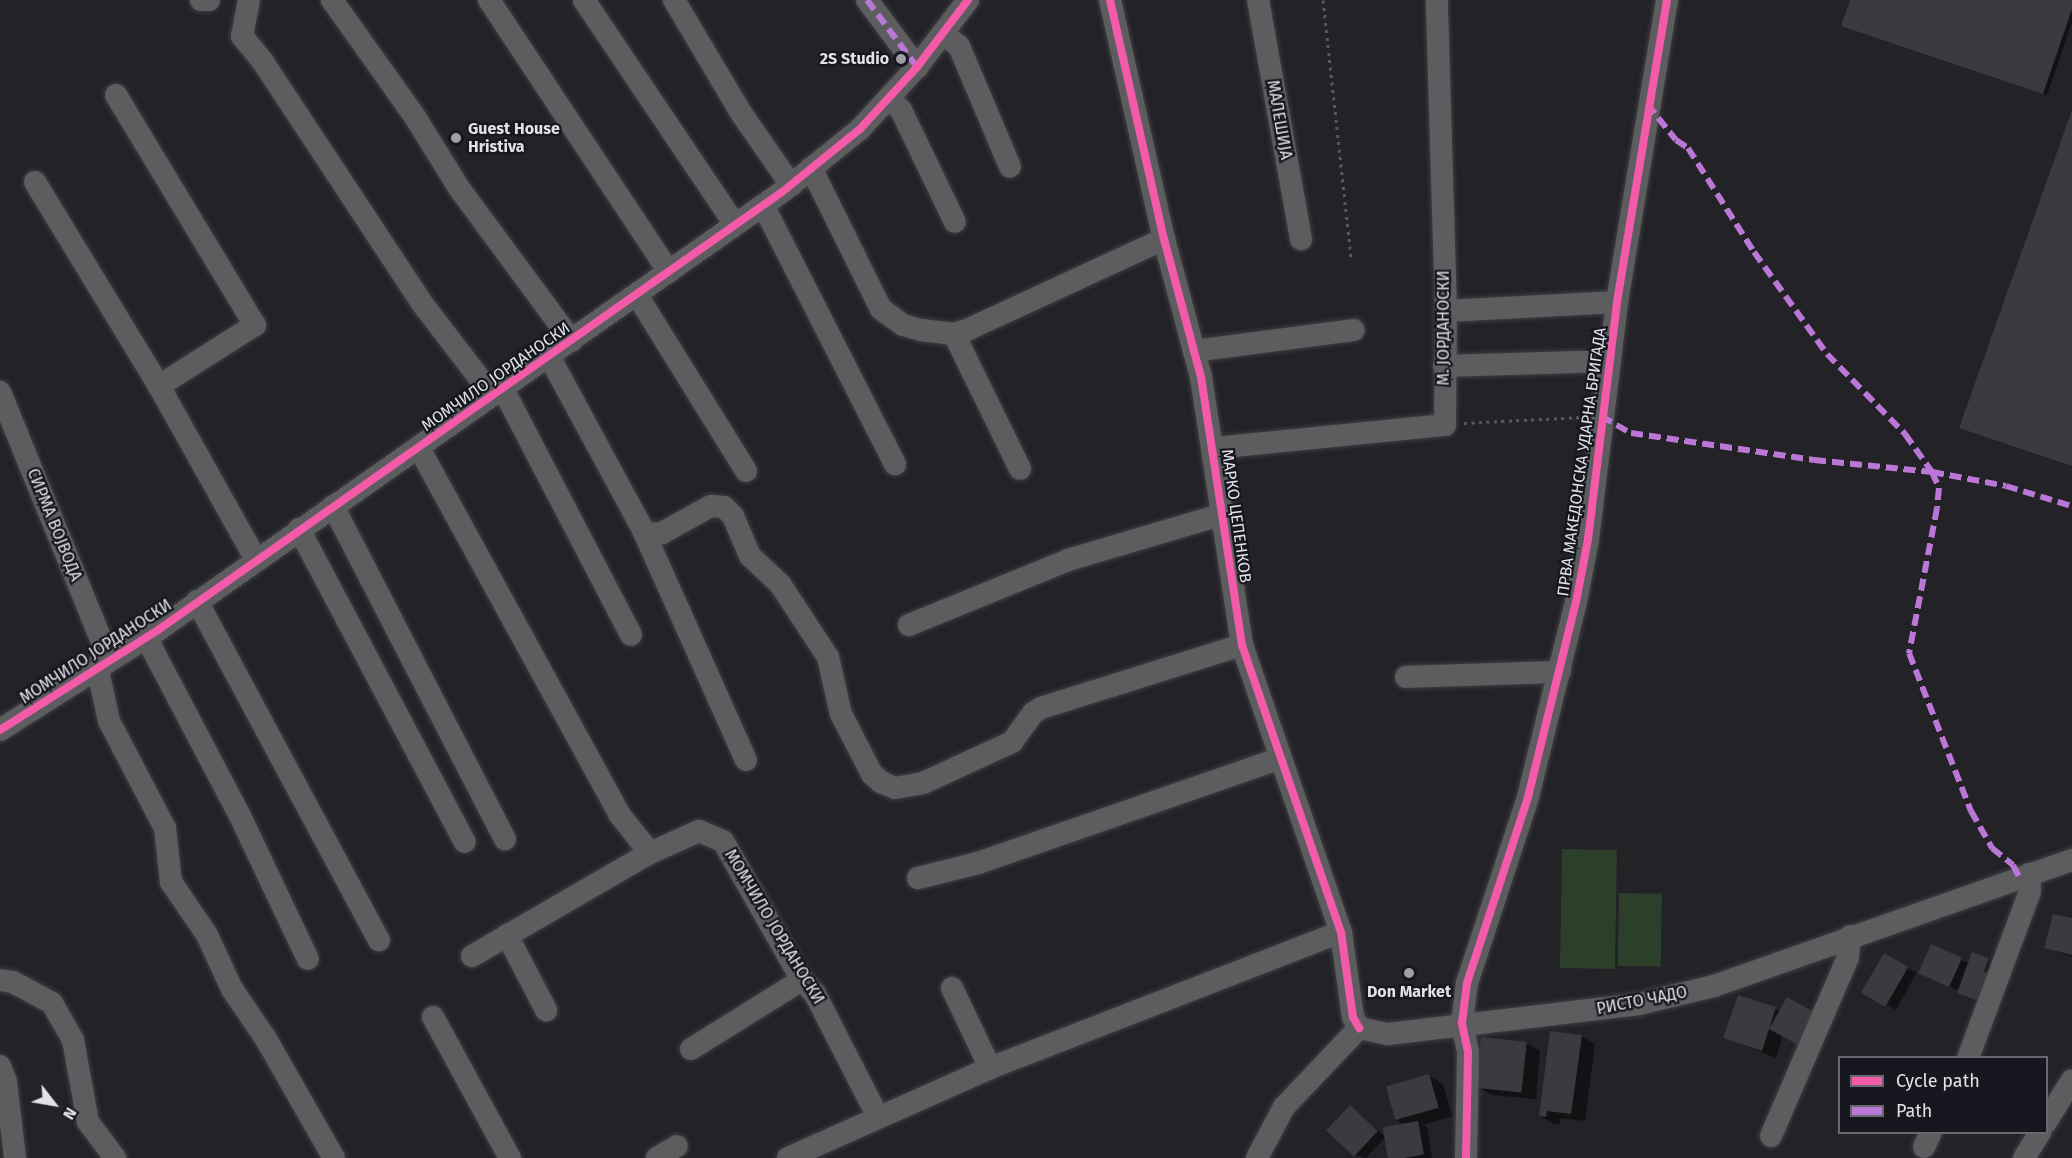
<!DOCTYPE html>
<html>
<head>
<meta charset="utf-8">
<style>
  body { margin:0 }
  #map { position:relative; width:2072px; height:1158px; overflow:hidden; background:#222227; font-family:"Fira Sans",sans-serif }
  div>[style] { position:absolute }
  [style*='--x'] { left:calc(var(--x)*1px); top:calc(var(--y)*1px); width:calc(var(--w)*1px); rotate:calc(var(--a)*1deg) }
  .green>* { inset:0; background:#2b3f2a; transform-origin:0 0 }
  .shadow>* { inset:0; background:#0007; transform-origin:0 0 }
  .building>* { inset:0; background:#3b3a3e; transform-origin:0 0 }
  .path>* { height:3px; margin-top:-1.5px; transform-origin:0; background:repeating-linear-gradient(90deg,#58585d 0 3px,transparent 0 7.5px) }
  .roads { filter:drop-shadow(0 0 2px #3f3f43) drop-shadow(0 0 2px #3f3f43) }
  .minor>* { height:22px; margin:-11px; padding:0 11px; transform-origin:11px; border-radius:11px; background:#5d5d60 }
  .quiet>* { height:6px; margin-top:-3px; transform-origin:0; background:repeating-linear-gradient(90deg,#ba77d6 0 12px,transparent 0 18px) }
  .cycleway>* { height:8px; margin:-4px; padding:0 4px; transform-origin:4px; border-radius:4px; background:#f35aa7 }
  .dots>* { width:16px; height:16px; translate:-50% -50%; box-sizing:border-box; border:3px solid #171720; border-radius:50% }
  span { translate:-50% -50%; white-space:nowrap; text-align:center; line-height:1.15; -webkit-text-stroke:4.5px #171720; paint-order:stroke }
  .poi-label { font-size:16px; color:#e1e1e7; font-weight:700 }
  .right { translate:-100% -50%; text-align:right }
  .left { translate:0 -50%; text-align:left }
  .street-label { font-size:16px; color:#e1e1e7 }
  .legend { position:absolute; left:1838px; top:1056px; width:210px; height:78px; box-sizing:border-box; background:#171720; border:2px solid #686870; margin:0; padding:8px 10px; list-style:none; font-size:18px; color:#e1e1e7 }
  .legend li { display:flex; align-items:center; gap:12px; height:30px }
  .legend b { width:30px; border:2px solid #686870 }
  .north { position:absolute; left:24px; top:1074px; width:60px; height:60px; -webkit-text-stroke:4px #171720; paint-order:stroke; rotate:121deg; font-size:16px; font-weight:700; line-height:24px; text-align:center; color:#e1e1e7 }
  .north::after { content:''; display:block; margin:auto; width:21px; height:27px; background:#e1e1e7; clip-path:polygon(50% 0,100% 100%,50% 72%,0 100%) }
</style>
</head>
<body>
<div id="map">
  <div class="green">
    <div style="left:1562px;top:849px;width:55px;height:119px;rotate:1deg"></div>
    <div style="left:1619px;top:893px;width:43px;height:73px;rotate:1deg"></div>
  </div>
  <div class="shadow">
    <div style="clip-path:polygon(1852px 0,2072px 0,2072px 22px,2047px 95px,1847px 27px)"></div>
    <div style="clip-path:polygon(2072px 920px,2072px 957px,2046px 948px)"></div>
    <div style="clip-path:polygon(1932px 946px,1970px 964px,1988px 959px,1997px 965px,1994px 1007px,1929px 977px)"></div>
    <div style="left:1884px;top:955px;width:37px;height:42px;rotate:29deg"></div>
    <div style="clip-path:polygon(1739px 997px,1781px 1011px,1783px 1035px,1776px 1058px,1725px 1037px)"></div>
    <div style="clip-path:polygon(1581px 1036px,1595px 1044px,1585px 1121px,1560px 1118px,1560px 1124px,1554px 1124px,1540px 1116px)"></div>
    <div style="clip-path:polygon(1526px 1043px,1540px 1051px,1536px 1099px,1492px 1095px,1478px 1087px)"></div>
    <div style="clip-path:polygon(1429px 1076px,1443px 1084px,1452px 1116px,1423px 1125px,1427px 1127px,1432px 1158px,1390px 1158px,1385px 1128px,1404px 1125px,1397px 1121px)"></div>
    <div style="clip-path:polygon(1350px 1107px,1386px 1137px,1366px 1158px,1355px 1155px)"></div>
  </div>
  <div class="building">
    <div style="clip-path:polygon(1850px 0,2072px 0,2072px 9px,2043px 94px,1841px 26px)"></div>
    <div style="clip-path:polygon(2072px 110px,2072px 466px,1959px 428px)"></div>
    <div style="clip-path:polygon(2053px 914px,2072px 918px,2072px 955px,2044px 948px)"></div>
    <div style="left:1931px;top:944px;width:34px;height:32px;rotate:24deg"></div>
    <div style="clip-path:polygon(1972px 952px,1989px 958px,1984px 972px,1994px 976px,1985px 1003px,1957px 993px)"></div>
    <div style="left:1884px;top:953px;width:28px;height:46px;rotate:30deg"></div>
    <div style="clip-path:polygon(1738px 995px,1776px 1007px,1769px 1029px,1787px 997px,1821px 1016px,1804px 1048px,1769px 1029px,1762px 1051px,1723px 1038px)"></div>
    <div style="clip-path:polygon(1550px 1031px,1582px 1035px,1571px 1114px,1547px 1111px,1546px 1117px,1539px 1116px)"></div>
    <div style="left:1481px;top:1037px;width:46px;height:51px;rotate:6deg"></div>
    <div style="left:1429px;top:1074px;width:35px;height:45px;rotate:74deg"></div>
    <div style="left:1350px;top:1105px;width:38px;height:35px;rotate:43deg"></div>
    <div style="left:1418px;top:1121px;width:34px;height:36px;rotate:80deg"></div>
  </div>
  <div class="path">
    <div style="--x:1323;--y:0;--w:260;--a:83.8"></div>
    <div style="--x:1464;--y:423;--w:120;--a:-2.9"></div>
  </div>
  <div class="roads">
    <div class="minor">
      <div style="--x:201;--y:0;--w:8;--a:0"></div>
      <div style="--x:249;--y:0;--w:37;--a:101"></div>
      <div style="--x:242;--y:36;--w:33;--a:51"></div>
      <div style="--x:263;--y:62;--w:287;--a:56.6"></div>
      <div style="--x:421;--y:302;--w:118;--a:52.5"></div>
      <div style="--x:332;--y:0;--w:143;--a:54.6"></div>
      <div style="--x:415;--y:117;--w:84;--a:58.2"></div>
      <div style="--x:459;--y:188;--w:190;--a:53.6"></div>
      <div style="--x:489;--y:0;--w:326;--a:56.5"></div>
      <div style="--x:584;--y:0;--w:271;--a:56.1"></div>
      <div style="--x:674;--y:0;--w:131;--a:59.3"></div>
      <div style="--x:741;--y:113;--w:88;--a:55.2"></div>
      <div style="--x:867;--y:0;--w:84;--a:53.3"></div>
      <div style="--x:1110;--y:0;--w:245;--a:77.3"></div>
      <div style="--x:1164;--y:239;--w:143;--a:75"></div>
      <div style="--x:1201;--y:377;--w:271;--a:81.3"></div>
      <div style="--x:1242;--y:645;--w:304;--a:71"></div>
      <div style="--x:1341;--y:932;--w:86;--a:82"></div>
      <div style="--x:1353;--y:1017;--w:13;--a:61"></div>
      <div style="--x:1258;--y:0;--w:243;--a:79.8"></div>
      <div style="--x:943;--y:34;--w:20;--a:37"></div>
      <div style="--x:959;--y:46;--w:131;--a:67.1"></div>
      <div style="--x:116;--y:95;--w:269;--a:58.9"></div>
      <div style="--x:255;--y:325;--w:114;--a:147.6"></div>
      <div style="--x:889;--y:98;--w:17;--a:45"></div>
      <div style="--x:901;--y:110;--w:124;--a:64.3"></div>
      <div style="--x:811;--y:168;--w:157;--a:63.6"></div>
      <div style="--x:881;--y:309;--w:27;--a:36"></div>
      <div style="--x:903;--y:325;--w:19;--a:16"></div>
      <div style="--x:921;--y:330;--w:33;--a:7"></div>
      <div style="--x:954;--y:334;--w:16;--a:-18"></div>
      <div style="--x:969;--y:329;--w:215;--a:-24.8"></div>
      <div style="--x:35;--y:182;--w:239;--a:58.7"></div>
      <div style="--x:159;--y:386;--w:197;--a:60.8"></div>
      <div style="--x:763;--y:205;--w:291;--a:63"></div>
      <div style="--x:637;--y:295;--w:207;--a:58.2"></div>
      <div style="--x:1446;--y:311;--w:171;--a:-3"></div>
      <div style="--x:954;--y:334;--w:150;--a:63.9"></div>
      <div style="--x:1194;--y:351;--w:161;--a:-7.5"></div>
      <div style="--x:549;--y:356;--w:198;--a:61.6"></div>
      <div style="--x:643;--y:530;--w:7;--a:34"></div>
      <div style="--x:649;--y:534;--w:13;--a:-4"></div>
      <div style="--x:662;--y:533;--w:56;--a:-28.9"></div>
      <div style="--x:711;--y:506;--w:13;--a:4"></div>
      <div style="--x:724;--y:507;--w:13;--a:45"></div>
      <div style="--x:733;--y:516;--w:43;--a:67"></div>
      <div style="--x:750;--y:556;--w:41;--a:43"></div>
      <div style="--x:780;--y:584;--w:87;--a:56.7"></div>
      <div style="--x:828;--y:657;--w:58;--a:77.2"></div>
      <div style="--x:841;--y:714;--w:68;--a:62.7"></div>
      <div style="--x:872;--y:774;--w:12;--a:42"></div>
      <div style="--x:881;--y:782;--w:15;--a:23"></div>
      <div style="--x:895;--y:788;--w:28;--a:-10"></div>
      <div style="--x:923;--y:783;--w:98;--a:-24.7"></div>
      <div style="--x:1012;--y:742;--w:36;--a:-54"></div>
      <div style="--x:1033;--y:713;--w:9;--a:-32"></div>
      <div style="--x:1041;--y:708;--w:211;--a:-17.4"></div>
      <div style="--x:1444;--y:366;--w:166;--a:-1.7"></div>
      <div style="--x:503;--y:389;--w:277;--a:62.5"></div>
      <div style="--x:0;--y:392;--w:288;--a:67.8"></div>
      <div style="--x:419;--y:448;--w:417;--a:61.3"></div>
      <div style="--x:619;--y:814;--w:50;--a:51.5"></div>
      <div style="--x:650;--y:853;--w:54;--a:-24.2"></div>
      <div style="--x:699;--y:831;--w:26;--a:23"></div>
      <div style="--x:723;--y:841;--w:160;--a:60.4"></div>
      <div style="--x:802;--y:980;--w:19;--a:47"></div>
      <div style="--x:815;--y:994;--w:136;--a:62.9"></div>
      <div style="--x:1214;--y:448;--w:232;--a:-5.7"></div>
      <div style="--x:1445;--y:425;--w:114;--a:-89.5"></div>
      <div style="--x:1446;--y:311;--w:311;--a:-91.7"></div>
      <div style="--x:333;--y:506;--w:375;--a:62.7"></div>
      <div style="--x:299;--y:529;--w:354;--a:62.1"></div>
      <div style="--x:643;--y:530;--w:252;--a:65.9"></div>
      <div style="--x:197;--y:601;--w:385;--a:61.8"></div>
      <div style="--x:909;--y:625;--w:172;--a:-22.2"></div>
      <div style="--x:1068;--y:560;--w:159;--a:-16.5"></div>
      <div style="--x:146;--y:637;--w:202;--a:62.3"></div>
      <div style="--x:240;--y:816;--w:158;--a:64.6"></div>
      <div style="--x:97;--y:666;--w:56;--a:77.7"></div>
      <div style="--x:109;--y:721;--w:121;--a:62.4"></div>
      <div style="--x:165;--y:828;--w:54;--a:83.7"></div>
      <div style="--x:171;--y:882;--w:64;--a:55.8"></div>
      <div style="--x:207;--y:935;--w:60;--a:65.2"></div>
      <div style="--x:232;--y:989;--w:60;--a:55.8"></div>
      <div style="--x:266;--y:1039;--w:137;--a:60.3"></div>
      <div style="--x:1406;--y:677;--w:154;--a:-1.9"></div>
      <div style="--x:0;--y:730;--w:187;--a:-32.3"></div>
      <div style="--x:158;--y:630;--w:762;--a:-35.07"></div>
      <div style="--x:782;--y:192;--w:100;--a:-38.9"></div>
      <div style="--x:860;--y:129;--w:84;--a:-47.4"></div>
      <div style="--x:917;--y:67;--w:84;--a:-52.7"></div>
      <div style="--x:918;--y:878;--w:62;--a:-14"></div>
      <div style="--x:978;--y:863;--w:318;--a:-19.1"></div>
      <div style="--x:507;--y:935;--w:85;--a:62.5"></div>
      <div style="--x:472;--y:956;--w:206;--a:-30.1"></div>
      <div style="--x:0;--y:980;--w:13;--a:9"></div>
      <div style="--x:13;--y:982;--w:44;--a:28.3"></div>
      <div style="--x:52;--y:1003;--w:43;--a:60.4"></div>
      <div style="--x:73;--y:1040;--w:83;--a:79.6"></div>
      <div style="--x:88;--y:1122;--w:45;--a:53.1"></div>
      <div style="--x:952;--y:988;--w:89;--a:64.6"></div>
      <div style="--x:433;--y:1017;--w:161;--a:61.4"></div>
      <div style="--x:1359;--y:1028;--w:30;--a:12"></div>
      <div style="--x:1388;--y:1034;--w:253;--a:-6.8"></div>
      <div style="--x:1639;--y:1004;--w:77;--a:-13.5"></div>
      <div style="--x:1714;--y:986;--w:380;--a:-19.4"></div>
      <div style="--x:691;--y:1049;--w:131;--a:-31.9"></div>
      <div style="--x:1968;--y:1058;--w:178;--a:-69.6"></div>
      <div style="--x:2030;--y:891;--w:17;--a:-93"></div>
      <div style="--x:0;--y:1066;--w:17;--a:69"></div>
      <div style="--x:6;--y:1082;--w:77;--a:83.2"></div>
      <div style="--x:2046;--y:1122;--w:49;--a:-58.2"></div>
      <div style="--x:1771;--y:1136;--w:195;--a:-66.7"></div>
      <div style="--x:1848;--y:957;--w:21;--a:-85"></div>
      <div style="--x:1924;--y:1147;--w:17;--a:-65"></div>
      <div style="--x:657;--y:1158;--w:23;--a:-31"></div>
      <div style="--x:788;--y:1158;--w:221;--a:-24"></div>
      <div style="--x:990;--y:1068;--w:376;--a:-21.2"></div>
      <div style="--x:1257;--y:1158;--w:58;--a:-62.1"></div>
      <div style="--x:1284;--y:1107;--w:109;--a:-46.5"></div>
      <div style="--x:1466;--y:1158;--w:106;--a:-88.9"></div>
      <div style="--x:1468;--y:1052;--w:30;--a:-102"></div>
      <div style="--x:1462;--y:1023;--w:40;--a:-82.9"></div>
      <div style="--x:1467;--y:983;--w:196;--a:-71.8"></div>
      <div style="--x:1528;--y:797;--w:201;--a:-76.2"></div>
      <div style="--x:1576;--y:602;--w:64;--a:-79.2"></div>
      <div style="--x:1588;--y:539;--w:239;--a:-83"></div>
      <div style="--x:1617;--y:302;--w:306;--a:-80.6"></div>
      <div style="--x:2024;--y:1158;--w:31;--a:-58"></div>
    </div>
  </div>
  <div class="quiet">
    <div style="--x:867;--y:0;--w:84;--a:53.3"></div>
    <div style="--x:1647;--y:104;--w:46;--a:51.1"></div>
    <div style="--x:1676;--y:140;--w:14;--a:34"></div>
    <div style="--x:1688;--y:148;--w:123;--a:57.6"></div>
    <div style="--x:1754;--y:252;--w:125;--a:54.4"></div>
    <div style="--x:1827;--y:354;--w:112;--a:45.7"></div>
    <div style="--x:1905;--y:434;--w:47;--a:54.6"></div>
    <div style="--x:1932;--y:472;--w:17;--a:66"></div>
    <div style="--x:1939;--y:488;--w:20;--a:96"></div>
    <div style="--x:1937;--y:508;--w:148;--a:100.9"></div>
    <div style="--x:1909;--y:653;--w:170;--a:68.6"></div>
    <div style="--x:1971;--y:811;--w:43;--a:60.4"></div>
    <div style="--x:1992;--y:848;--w:27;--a:39"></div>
    <div style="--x:2013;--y:865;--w:13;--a:63"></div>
    <div style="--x:1601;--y:416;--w:34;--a:30"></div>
    <div style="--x:1631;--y:433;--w:185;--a:8.4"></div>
    <div style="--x:1814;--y:460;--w:119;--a:5.8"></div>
    <div style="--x:1932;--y:472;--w:75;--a:10.7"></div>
    <div style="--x:2006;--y:486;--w:69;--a:16.9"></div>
  </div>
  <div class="cycleway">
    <div style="--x:1110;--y:0;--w:245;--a:77.3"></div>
    <div style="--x:1164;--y:239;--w:143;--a:75"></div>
    <div style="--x:1201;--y:377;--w:271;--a:81.3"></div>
    <div style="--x:1242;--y:645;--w:304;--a:71"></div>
    <div style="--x:1341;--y:932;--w:86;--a:82"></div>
    <div style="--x:1353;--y:1017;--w:13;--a:61"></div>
    <div style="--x:0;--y:730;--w:187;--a:-32.3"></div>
    <div style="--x:158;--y:630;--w:762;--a:-35.07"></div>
    <div style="--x:782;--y:192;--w:100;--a:-38.9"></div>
    <div style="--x:860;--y:129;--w:84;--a:-47.4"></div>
    <div style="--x:917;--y:67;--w:84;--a:-52.7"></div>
    <div style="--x:1466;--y:1158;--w:106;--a:-88.9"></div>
    <div style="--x:1468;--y:1052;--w:30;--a:-102"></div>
    <div style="--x:1462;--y:1023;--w:40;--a:-82.9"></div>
    <div style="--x:1467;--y:983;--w:196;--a:-71.8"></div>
    <div style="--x:1528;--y:797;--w:201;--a:-76.2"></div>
    <div style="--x:1576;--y:602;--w:64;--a:-79.2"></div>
    <div style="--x:1588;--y:539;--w:239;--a:-83"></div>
    <div style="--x:1617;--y:302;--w:306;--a:-80.6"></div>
  </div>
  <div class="dots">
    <div style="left:901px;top:59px;background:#9e9ea4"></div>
    <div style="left:456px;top:138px;background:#9e9ea4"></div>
    <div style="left:1409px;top:973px;background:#9e9ea4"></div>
  </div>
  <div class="poi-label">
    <span class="right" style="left:889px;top:59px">2S Studio</span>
    <span class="left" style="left:468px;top:138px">Guest House<br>Hristiva</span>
    <span style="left:1409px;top:992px">Don Market</span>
  </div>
  <div class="street-label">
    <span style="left:1279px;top:120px;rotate:80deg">МАЛЕШИЈА</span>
    <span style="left:1444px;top:328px;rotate:-90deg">М. ЈОРДАНОСКИ</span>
    <span style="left:496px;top:377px;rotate:-35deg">МОМЧИЛО ЈОРДАНОСКИ</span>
    <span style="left:1582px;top:462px;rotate:-82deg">ПРВА МАКЕДОНСКА УДАРНА БРИГАДА</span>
    <span style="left:1236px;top:516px;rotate:82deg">МАРКО ЦЕПЕНКОВ</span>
    <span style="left:54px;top:525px;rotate:68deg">СИРМА ВОЈВОДА</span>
    <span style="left:96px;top:652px;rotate:-33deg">МОМЧИЛО ЈОРДАНОСКИ</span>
    <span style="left:774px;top:927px;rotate:59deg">МОМЧИЛО ЈОРДАНОСКИ</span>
    <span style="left:1642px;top:1001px;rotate:-11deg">РИСТО ЧАДО</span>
  </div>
  <ul class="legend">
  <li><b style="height:8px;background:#f35aa7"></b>Cycle path</li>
  <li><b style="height:8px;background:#ba77d6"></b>Path</li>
  </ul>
  <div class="north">N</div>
</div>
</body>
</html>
